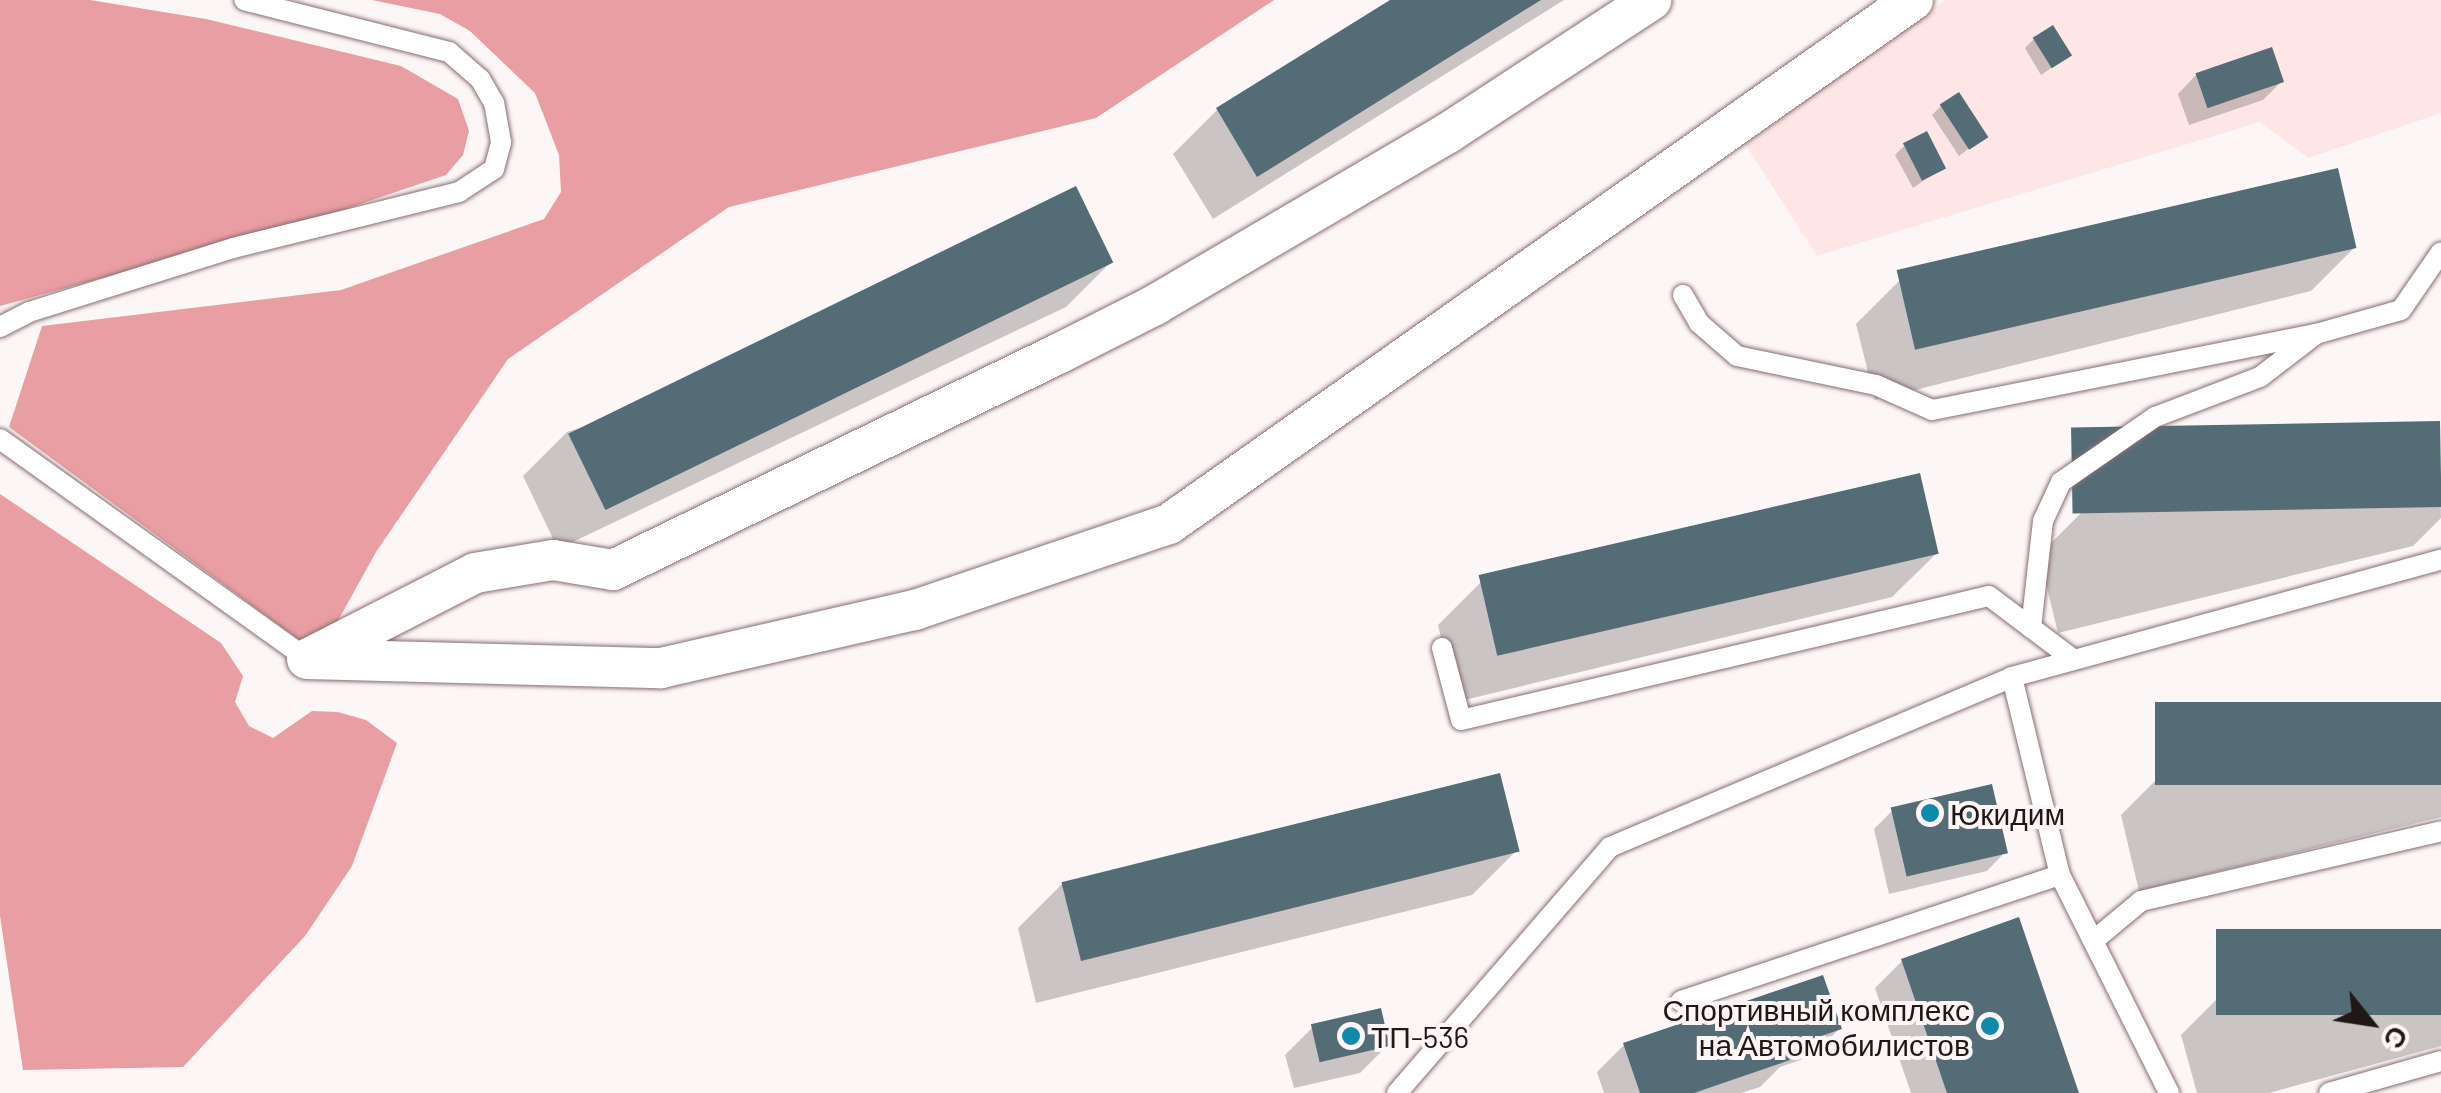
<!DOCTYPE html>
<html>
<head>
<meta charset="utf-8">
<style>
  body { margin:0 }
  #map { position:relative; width:2441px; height:1093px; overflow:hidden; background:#fdf6f7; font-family:Barlow,sans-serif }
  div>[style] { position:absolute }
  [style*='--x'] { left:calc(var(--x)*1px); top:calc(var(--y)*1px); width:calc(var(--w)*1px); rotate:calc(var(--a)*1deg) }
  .built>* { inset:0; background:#fee6e7 }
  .forest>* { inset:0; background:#e89ea2 }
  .shadow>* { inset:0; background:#0003 }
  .building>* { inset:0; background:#546c76; transform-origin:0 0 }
  .roads { filter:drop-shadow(0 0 2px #876d6e) drop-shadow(0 0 2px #876d6e) }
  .service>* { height:20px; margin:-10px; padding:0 10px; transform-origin:10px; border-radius:10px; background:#fff }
  .minor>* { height:40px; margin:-20px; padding:0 20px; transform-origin:20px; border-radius:20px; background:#fff }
  .dots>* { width:28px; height:28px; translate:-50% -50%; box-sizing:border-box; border:5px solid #fdf6f7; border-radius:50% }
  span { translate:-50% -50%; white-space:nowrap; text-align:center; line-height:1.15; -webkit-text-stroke:8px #fdf6f7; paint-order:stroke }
  .poi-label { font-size:30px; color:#211717 }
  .left { translate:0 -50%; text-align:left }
  .right { translate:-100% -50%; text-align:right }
  .north { position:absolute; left:2321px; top:973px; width:100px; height:100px; -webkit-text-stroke:8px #fdf6f7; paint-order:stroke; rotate:120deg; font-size:28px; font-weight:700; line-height:40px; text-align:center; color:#211717 }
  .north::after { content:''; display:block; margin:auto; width:35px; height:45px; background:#211717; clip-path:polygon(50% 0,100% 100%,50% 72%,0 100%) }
</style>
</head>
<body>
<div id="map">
  <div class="built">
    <div style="clip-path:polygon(1945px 0,2441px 0,2441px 113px,2308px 158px,2260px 122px,1817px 256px,1745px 144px)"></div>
  </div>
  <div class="forest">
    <div style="clip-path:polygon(0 0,90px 0,206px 19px,401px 66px,458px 99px,469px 131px,463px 155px,446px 175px,313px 220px,0 306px)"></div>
    <div style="clip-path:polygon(372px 0,1274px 0,1096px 118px,729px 207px,508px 359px,376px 552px,335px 626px,310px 648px,9px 427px,42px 326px,341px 290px,544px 219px,561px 192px,559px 155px,535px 93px,470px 31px,440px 14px)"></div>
    <div style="clip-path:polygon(0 494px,221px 643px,243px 676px,235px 702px,249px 726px,273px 738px,312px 711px,338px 712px,366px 720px,397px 743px,352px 866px,305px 936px,183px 1067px,23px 1070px,0 916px)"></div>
  </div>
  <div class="shadow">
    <div style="clip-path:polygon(1395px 0,1564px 0,1213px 219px,1173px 154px,1217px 110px)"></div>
    <div style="clip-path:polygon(2034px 39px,2069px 56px,2041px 75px,2025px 48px)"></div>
    <div style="clip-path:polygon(2196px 75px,2282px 81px,2263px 100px,2189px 125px,2178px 94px)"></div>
    <div style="clip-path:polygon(1941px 106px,1984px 137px,1959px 156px,1932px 115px)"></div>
    <div style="clip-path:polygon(1904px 146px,1943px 167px,1913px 188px,1895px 155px)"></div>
    <div style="clip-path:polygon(2355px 247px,2311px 291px,1875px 400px,1856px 324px,1900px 280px)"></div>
    <div style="clip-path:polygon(1110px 263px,1066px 307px,558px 549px,523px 476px,567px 432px)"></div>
    <div style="clip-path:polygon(2439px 424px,2441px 518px,2413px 546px,2058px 633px,2039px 555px,2083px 511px)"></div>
    <div style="clip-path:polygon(1937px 553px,1892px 597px,1456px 702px,1438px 625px,1482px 581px)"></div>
    <div style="clip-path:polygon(2441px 704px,2441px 817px,2139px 891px,2121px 815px,2165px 771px)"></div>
    <div style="clip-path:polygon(1892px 811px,2005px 852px,1987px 871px,1889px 894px,1874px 829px)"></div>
    <div style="clip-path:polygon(1516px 851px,1472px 895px,1036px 1003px,1018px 928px,1062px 884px)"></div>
    <div style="clip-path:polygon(2441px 931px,2441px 1046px,2269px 1093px,2197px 1093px,2181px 1035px,2225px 991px)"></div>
    <div style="clip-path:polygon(1902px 961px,2077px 1093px,1911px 1093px,1875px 988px)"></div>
    <div style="clip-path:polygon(1312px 1028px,1387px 1046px,1360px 1073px,1294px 1088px,1285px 1055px)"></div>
    <div style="clip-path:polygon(1839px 1029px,1812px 1056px,1780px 1067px,1760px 1087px,1741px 1093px,1604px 1093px,1597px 1072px,1624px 1045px)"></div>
  </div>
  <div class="building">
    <div style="clip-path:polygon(1390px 0,1541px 0,1257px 177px,1216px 108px)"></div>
    <div style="left:2053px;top:25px;width:36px;height:24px;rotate:58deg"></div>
    <div style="left:2272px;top:47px;width:37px;height:81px;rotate:71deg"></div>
    <div style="left:1959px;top:92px;width:54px;height:23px;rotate:57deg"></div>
    <div style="left:1927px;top:131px;width:42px;height:27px;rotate:63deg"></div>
    <div style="left:2338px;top:168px;width:82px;height:453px;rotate:77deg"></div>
    <div style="left:1076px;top:186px;width:85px;height:565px;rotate:64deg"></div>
    <div style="left:2440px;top:421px;width:86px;height:369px;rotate:89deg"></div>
    <div style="left:1920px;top:473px;width:83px;height:453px;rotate:77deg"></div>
    <div style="left:2441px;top:702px;width:83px;height:286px;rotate:90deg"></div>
    <div style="left:1500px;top:773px;width:81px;height:452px;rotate:76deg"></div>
    <div style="left:1992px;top:784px;width:71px;height:104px;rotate:77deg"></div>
    <div style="clip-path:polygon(2019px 917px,2079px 1093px,1947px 1093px,1901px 959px)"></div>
    <div style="left:2441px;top:929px;width:86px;height:225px;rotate:90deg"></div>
    <div style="clip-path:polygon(1823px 975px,1842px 1029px,1785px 1048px,1790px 1060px,1694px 1093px,1640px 1093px,1623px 1043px)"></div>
    <div style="left:1381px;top:1008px;width:39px;height:72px;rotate:77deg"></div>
  </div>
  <div class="roads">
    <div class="service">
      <div style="--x:1683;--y:295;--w:32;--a:60"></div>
      <div style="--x:1699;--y:323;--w:50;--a:41"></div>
      <div style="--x:1737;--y:356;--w:142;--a:11.8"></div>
      <div style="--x:1876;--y:385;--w:61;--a:24.1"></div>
      <div style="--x:1932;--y:410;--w:391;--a:-11.2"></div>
      <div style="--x:0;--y:327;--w:33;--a:-27"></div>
      <div style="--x:29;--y:312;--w:214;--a:-17.4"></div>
      <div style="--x:233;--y:248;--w:233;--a:-13.9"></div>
      <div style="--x:459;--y:192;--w:42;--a:-33.3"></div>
      <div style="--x:494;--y:169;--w:28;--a:-75"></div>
      <div style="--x:501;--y:142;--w:40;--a:-100"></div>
      <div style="--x:494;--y:103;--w:28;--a:-120"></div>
      <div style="--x:480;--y:79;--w:41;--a:-138.9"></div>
      <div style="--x:449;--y:52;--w:211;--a:-165.8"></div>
      <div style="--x:0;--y:439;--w:378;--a:35.6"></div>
      <div style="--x:2031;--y:628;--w:108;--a:-83.6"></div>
      <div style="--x:2043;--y:521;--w:43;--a:-65.2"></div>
      <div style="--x:2061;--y:482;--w:114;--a:-34.7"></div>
      <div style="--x:2155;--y:417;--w:112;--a:-20.9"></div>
      <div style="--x:2260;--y:377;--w:71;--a:-37.5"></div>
      <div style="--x:2316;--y:334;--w:88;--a:-15.8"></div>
      <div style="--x:2401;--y:310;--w:70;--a:-55.4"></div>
      <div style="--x:1442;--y:648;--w:74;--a:75.2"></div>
      <div style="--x:1461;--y:720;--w:542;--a:-13.22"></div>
      <div style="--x:1989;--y:596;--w:106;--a:37"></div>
      <div style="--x:2012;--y:677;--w:204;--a:76.4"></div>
      <div style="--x:2093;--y:941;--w:62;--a:-39.8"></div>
      <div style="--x:2141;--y:901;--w:308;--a:-13.1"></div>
      <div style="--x:1681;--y:1001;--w:399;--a:-18.4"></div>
      <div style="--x:2060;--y:875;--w:244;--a:63.4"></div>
      <div style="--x:1397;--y:1093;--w:325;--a:-49.1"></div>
      <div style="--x:1610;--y:847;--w:436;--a:-22.9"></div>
      <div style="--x:2012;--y:677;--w:445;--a:-15.3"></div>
      <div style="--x:2329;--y:1093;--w:116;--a:-15.9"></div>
    </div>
    <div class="minor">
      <div style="--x:311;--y:657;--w:184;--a:-27.1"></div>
      <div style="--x:475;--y:573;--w:79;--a:-9.5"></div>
      <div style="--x:553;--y:560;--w:61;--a:9.5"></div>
      <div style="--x:613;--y:570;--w:495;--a:-25.9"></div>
      <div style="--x:1058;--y:354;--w:109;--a:-26.8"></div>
      <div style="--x:1155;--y:305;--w:340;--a:-30.4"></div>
      <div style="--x:1448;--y:133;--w:243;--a:-33.2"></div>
      <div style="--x:307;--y:659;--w:354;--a:1.5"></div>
      <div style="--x:661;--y:668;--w:261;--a:-12.9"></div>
      <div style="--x:915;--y:610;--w:268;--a:-18.7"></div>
      <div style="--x:1169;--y:524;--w:910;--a:-35.16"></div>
    </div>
  </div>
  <div class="dots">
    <div style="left:1930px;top:813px;background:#0f89ac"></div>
    <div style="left:1990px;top:1026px;background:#0f89ac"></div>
    <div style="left:1351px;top:1036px;background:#0f89ac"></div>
  </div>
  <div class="poi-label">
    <span class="left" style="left:1950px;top:813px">Юкидим</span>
    <span class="right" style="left:1970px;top:1026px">Спортивный комплекс<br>на Автомобилистов</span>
    <span class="left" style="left:1371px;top:1036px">ТП-536</span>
  </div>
  <div class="north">С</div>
</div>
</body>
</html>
